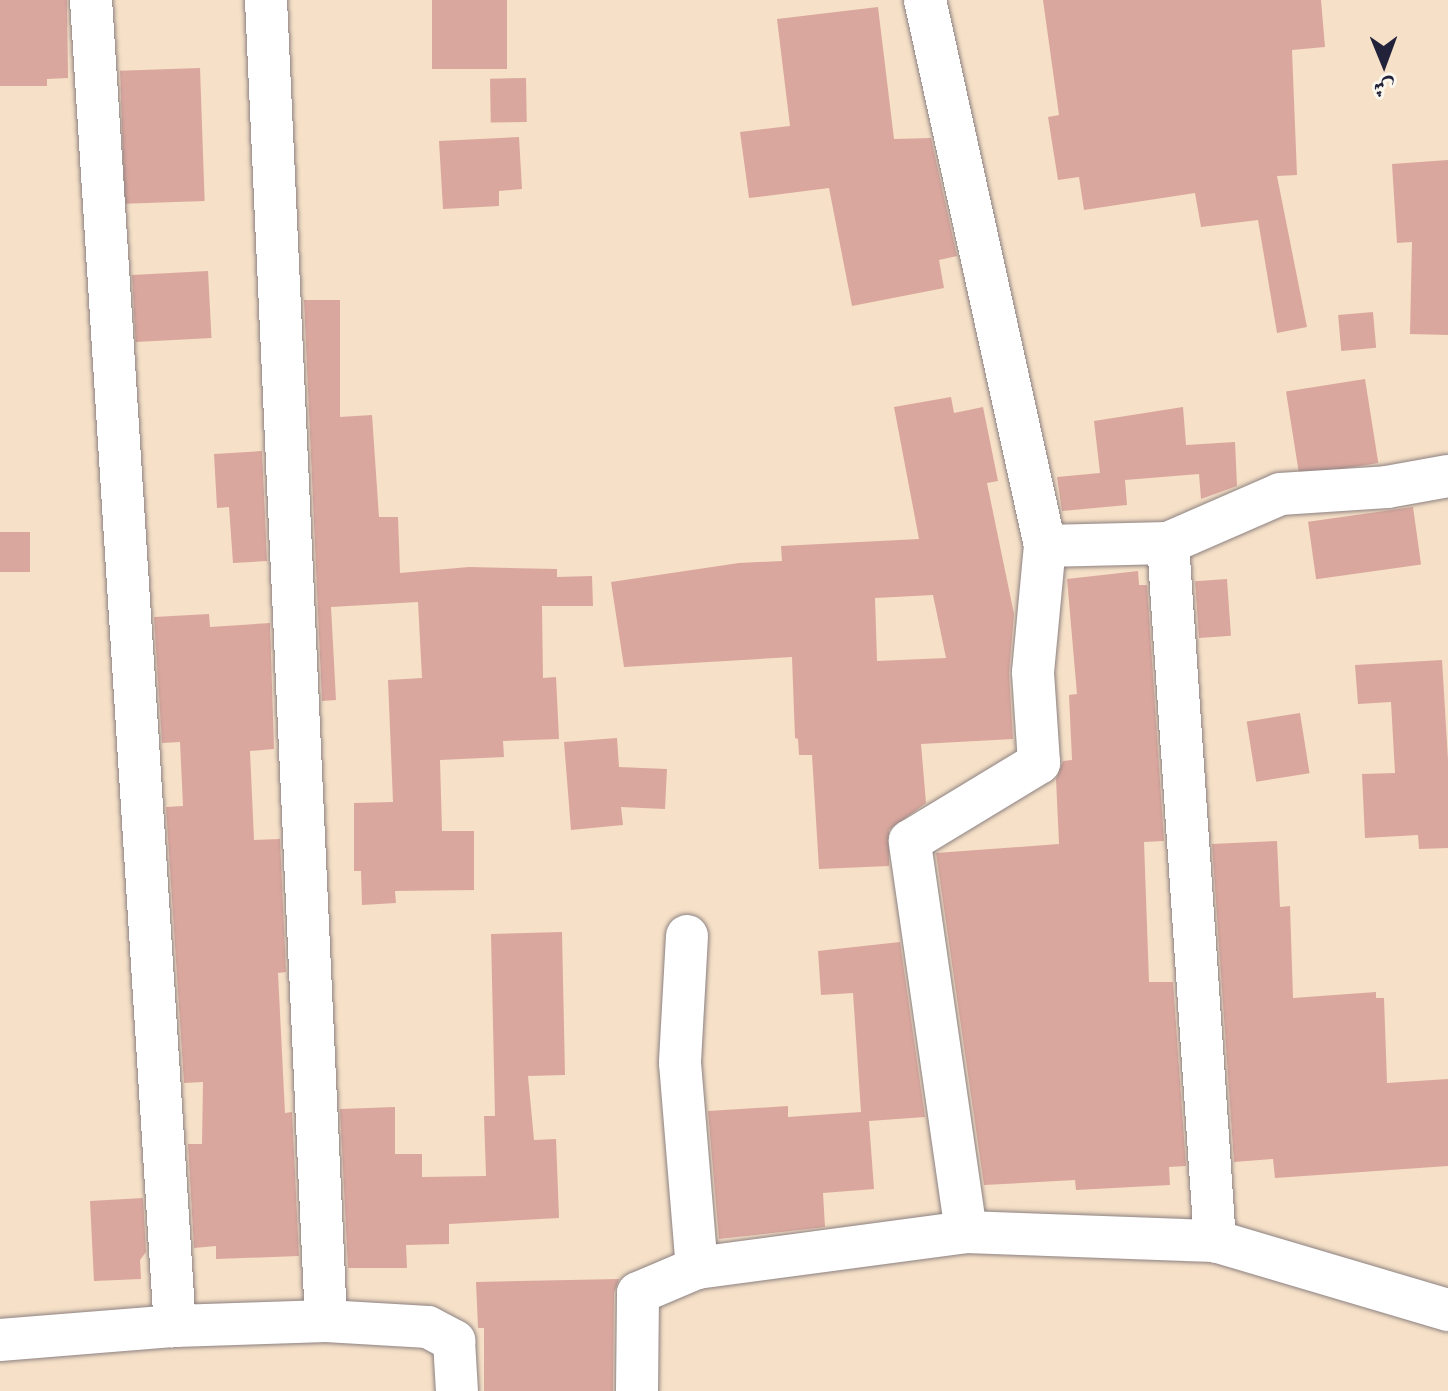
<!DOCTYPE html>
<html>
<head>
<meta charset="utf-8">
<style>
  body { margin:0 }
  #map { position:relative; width:1448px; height:1391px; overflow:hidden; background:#f6e0c7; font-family:Cardo,Amiri,serif }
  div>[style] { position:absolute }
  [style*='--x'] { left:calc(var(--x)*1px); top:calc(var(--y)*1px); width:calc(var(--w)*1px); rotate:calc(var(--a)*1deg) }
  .building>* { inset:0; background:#daa79e; transform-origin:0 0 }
  .roads { filter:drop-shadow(0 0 2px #8c8181) drop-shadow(0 0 2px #8c8181) }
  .minor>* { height:42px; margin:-21px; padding:0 21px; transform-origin:21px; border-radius:21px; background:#fff }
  span { translate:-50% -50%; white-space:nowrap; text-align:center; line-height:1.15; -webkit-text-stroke:6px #fbf7ec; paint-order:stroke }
  .north { position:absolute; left:1344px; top:24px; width:80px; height:80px; -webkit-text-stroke:6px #fbf7ec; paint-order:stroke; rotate:179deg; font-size:22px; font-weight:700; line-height:32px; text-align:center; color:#22223b }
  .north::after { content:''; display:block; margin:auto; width:28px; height:36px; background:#22223b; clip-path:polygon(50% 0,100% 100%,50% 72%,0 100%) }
</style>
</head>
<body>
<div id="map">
  <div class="building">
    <div style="clip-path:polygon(0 0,67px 0,68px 78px,47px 79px,47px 86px,0 86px)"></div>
    <div style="left:432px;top:0;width:75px;height:69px"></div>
    <div style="clip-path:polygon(1043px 0,1321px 0,1325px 47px,1292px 50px,1297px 175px,1277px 176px,1307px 327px,1277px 333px,1258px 220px,1201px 227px,1195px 193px,1084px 210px,1079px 177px,1058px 180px,1048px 117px,1059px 115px)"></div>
    <div style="clip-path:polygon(878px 7px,894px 139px,931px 138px,957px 256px,939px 260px,944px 288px,852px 306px,829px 188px,749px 198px,740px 132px,790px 126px,777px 19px)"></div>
    <div style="left:200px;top:68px;width:133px;height:80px;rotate:88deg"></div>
    <div style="left:526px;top:78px;width:44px;height:36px;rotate:89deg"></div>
    <div style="clip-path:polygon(519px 137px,522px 189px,499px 191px,499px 206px,443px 209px,439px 141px)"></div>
    <div style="clip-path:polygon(1448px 160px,1448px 335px,1410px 334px,1412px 242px,1397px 243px,1392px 164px)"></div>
    <div style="left:208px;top:271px;width:67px;height:76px;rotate:87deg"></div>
    <div style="clip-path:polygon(304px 300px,340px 300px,340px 417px,372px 415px,379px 517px,398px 517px,400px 573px,469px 567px,557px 569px,557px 577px,592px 576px,593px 606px,542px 606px,543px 678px,556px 677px,559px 739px,503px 741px,504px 757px,440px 760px,442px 831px,474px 831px,474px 890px,395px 891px,396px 903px,362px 905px,361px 871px,354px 871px,354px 803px,393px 802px,388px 680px,422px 678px,418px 602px,331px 607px,336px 700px,322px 701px)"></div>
    <div style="left:1373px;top:312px;width:36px;height:35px;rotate:85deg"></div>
    <div style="left:1365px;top:379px;width:85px;height:80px;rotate:81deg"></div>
    <div style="clip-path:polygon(evenodd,951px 397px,954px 413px,983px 407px,998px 481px,987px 483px,1014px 614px,1009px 673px,1013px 739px,921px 744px,926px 803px,889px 830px,889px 866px,819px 869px,812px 755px,799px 755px,798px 739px,795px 738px,792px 657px,624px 667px,611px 582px,739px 563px,782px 561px,781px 546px,919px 539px,894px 407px,951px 397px,933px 595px,946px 658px,877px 661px,875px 598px,933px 595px)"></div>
    <div style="clip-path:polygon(1183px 407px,1186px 445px,1235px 442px,1237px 486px,1201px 499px,1199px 474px,1125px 480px,1127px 505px,1062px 511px,1057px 477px,1100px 473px,1094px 421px)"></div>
    <div style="clip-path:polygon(262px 451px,267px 561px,233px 563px,229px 507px,217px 508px,214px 454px)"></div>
    <div style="left:1413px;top:507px;width:58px;height:106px;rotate:82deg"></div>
    <div style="left:0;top:532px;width:30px;height:40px"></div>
    <div style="clip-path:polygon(1138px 571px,1139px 585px,1147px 585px,1164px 841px,1144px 842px,1149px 982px,1173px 982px,1186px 1166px,1169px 1167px,1170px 1185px,1076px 1190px,1075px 1180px,984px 1185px,936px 853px,1059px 844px,1056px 779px,1063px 761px,1072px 760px,1069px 695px,1077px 694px,1067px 579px)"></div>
    <div style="left:1227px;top:579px;width:57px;height:32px;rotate:86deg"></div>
    <div style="clip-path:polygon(209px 614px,210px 627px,270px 623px,274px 749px,250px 751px,254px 840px,280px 839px,286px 972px,278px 973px,285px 1113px,292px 1112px,299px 1256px,216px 1259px,216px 1246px,194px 1248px,188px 1144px,202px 1144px,203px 1082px,184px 1083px,166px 807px,183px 806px,180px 742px,162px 743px,154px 617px)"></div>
    <div style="clip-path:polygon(1442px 660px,1448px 760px,1448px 848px,1419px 849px,1418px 835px,1365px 838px,1362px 774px,1395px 773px,1391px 702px,1358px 704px,1355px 665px)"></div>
    <div style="left:1300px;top:713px;width:61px;height:54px;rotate:81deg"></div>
    <div style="clip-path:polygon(617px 738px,619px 767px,667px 769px,665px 809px,621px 807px,623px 825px,571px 830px,564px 742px)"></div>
    <div style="clip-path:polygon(1277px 841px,1280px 907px,1290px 906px,1293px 998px,1376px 992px,1376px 998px,1384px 998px,1387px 1083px,1448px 1079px,1448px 1166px,1275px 1178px,1273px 1159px,1234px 1162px,1212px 844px)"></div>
    <div style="clip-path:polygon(562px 932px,565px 1075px,528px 1076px,534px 1140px,556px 1139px,559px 1218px,449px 1224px,449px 1244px,406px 1245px,407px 1268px,348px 1268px,340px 1109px,395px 1107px,395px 1154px,422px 1154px,422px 1177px,486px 1176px,484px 1116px,495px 1116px,491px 934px)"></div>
    <div style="clip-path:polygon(900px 942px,925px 1117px,869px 1121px,874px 1189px,823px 1193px,825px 1227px,719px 1239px,708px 1111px,788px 1106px,788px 1117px,861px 1112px,853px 993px,821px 995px,818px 951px)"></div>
    <div style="clip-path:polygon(143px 1198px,146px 1252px,140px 1260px,141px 1279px,94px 1281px,90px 1201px)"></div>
    <div style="clip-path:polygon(619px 1279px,614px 1293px,613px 1391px,484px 1391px,484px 1328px,478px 1328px,476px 1282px)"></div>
  </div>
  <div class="roads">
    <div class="minor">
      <div style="--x:91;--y:0;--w:1329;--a:86.38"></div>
      <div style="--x:266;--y:0;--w:1322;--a:87.4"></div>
      <div style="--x:925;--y:0;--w:559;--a:77.6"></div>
      <div style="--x:1045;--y:546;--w:123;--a:-1.4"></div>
      <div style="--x:1168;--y:543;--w:700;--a:86.15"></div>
      <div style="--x:1168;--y:543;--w:122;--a:-23.6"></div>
      <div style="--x:1280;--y:494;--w:107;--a:-3.7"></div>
      <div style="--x:1387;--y:487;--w:62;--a:-10.2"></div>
      <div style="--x:687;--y:936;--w:127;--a:93.2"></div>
      <div style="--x:680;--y:1063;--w:206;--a:85.3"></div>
      <div style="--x:966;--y:1232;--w:395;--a:-98.2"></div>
      <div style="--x:910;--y:841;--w:151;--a:-31.2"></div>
      <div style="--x:1039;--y:763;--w:91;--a:-93.8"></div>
      <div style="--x:1033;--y:672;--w:127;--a:-84.6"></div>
      <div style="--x:0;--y:1340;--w:176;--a:-4.6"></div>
      <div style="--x:175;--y:1326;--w:151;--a:-1.9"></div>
      <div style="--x:326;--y:1321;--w:102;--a:3.4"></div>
      <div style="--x:428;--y:1327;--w:30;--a:28"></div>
      <div style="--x:454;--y:1341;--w:50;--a:86.6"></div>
      <div style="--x:637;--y:1391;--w:98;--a:-89.4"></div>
      <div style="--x:638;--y:1293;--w:64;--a:-23"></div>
      <div style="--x:697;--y:1268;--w:271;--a:-7.6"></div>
      <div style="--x:966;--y:1232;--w:249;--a:2.1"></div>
      <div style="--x:1215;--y:1241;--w:243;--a:16.5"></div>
    </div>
  </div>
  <div class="north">ش</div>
</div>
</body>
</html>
